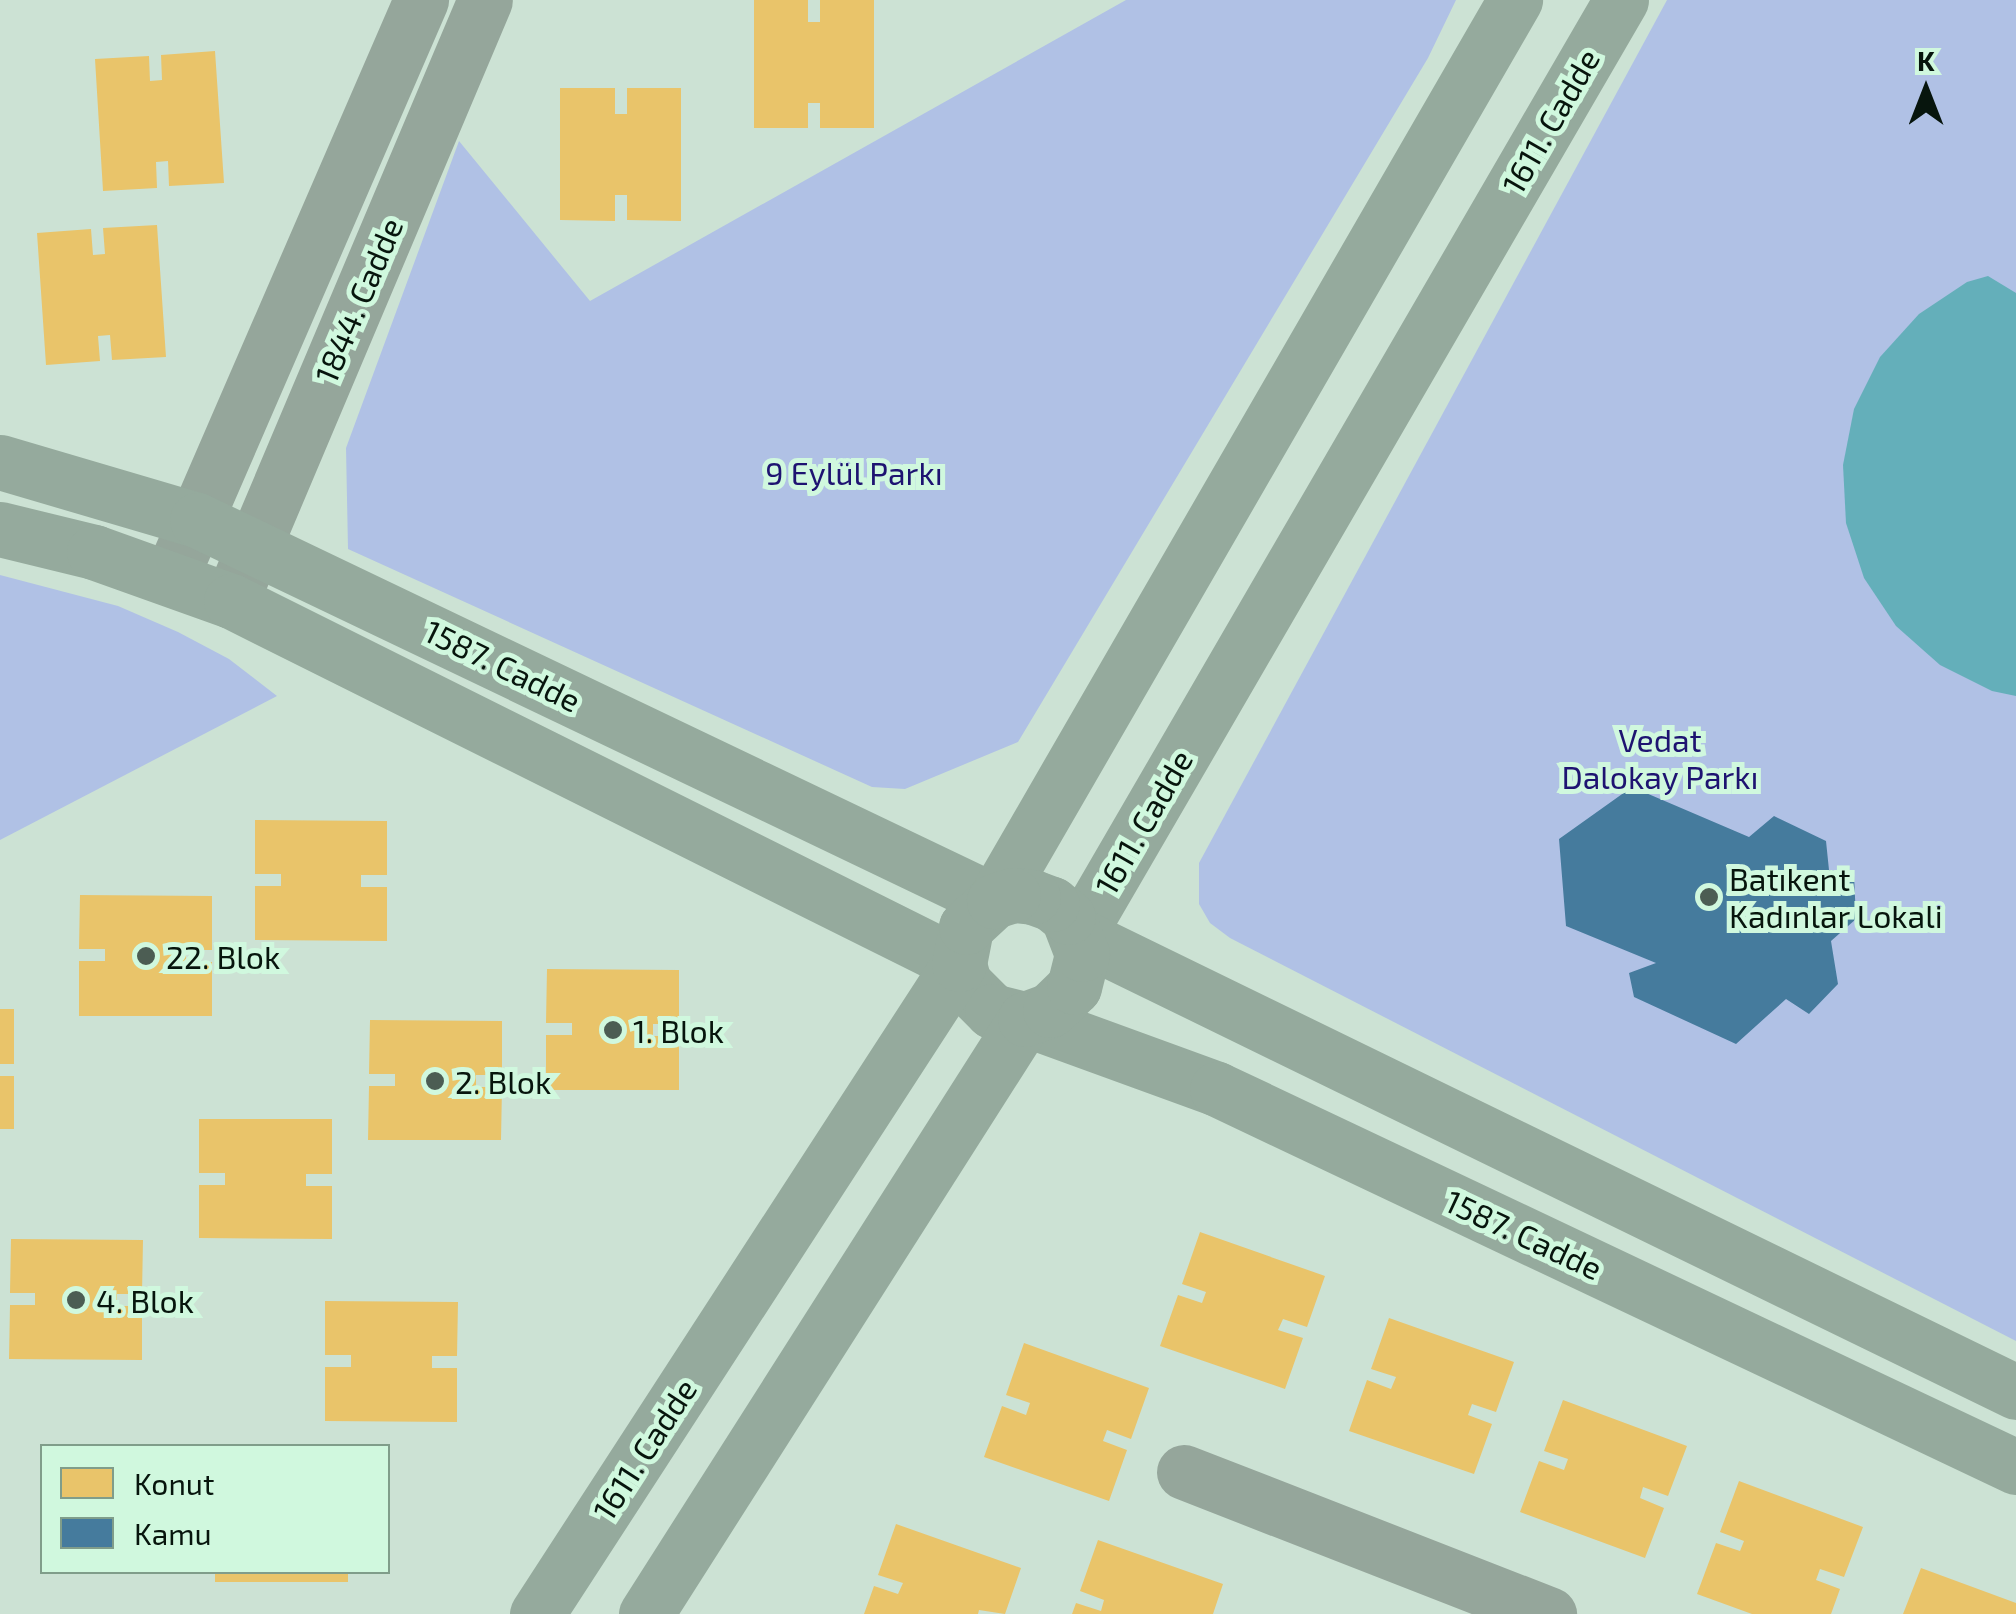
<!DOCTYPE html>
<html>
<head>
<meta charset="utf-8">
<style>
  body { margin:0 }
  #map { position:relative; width:2016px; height:1614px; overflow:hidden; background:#cce2d4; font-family:"Exo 2",sans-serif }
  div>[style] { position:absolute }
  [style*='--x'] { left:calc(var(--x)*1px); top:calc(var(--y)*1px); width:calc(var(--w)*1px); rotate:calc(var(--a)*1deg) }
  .green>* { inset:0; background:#b0c1e5 }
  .water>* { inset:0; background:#64afba }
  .homes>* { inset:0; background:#e9c46a; transform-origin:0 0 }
  .public>* { inset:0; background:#457b9d }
  .minor>* { height:55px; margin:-27.5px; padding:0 27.5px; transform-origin:27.5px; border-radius:27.5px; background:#95a69b }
  .major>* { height:55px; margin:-27.5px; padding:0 27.5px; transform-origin:27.5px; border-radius:27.5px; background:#95aa9d }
  .dots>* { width:28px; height:28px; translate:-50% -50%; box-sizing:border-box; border:5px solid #d0f8de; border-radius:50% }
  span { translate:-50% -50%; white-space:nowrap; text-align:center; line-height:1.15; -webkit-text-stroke:10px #d0f8de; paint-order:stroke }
  .street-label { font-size:32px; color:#07150d }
  .park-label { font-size:32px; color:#1e1371 }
  .poi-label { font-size:32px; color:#07150d }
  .left { translate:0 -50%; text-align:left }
  .legend { position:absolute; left:40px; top:1444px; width:350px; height:130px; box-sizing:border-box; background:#d0f8de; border:2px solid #809d8a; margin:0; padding:12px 18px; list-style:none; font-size:30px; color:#07150d }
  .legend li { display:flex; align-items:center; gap:20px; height:50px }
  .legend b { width:50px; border:2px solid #809d8a }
  .north { position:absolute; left:1876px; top:40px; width:100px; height:100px; -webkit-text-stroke:8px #d0f8de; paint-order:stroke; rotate:0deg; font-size:28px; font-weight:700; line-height:40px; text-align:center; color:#07150d }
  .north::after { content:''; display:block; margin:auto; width:35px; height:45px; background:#07150d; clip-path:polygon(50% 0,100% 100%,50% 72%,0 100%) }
</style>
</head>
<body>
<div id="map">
  <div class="green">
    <div style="clip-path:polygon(1126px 0,1456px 0,1428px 58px,1018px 742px,905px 789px,872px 787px,348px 549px,346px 448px,459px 141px,590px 301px)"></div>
    <div style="clip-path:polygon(1667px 0,2016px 0,2016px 1341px,1230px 938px,1210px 923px,1199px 904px,1199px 863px)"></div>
    <div style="clip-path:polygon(0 575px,118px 606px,178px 632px,229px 659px,277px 696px,0 840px)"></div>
  </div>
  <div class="water">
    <div style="clip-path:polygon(1988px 276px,2016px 293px,2016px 696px,1992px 691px,1940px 665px,1896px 626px,1864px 578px,1846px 523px,1843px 465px,1854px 409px,1880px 357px,1919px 314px,1967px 282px)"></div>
  </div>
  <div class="homes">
    <div style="clip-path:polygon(754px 0,808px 0,808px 22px,820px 22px,820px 0,874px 0,874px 128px,820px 128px,820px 103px,808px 103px,808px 128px,754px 128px)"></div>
    <div style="clip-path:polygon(215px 51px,224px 183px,169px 186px,168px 161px,156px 162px,157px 188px,103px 191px,95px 59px,149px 56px,150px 81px,162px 80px,161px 55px)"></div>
    <div style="clip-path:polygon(560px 88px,615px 88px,615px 114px,627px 114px,627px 88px,681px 88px,681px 221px,627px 220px,627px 195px,615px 195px,615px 221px,560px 220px)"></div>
    <div style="clip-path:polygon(157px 225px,166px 357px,112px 360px,110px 335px,98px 336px,100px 361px,46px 365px,37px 233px,91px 229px,93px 255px,105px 254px,103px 228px)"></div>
    <div style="clip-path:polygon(255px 820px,387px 821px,387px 875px,361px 875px,361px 887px,387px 887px,387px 941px,255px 940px,255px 886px,281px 886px,281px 874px,255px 874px)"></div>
    <div style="clip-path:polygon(80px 895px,212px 896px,212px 950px,186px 950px,186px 962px,212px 962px,212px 1016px,79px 1016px,79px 961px,105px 961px,105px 949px,79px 949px)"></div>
    <div style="clip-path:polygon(547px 969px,679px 970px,679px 1024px,653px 1024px,653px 1036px,679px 1036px,679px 1090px,546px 1090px,546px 1035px,572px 1035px,572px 1023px,546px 1023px)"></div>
    <div style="left:0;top:1009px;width:14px;height:55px"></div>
    <div style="clip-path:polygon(370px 1020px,502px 1021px,502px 1075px,476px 1075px,476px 1087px,502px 1087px,501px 1140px,368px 1140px,369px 1086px,395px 1086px,395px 1074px,369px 1074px)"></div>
    <div style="left:0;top:1076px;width:14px;height:53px"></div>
    <div style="clip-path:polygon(199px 1119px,332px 1119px,332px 1174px,306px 1174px,306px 1186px,332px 1186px,332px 1239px,199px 1238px,199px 1185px,225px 1185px,225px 1173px,199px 1173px)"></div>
    <div style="clip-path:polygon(1200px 1232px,1325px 1276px,1307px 1327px,1283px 1319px,1278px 1330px,1303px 1338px,1285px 1389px,1160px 1346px,1178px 1295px,1202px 1303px,1206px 1292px,1182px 1284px)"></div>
    <div style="clip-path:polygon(11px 1239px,143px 1240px,142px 1294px,117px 1294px,117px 1306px,142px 1306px,142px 1360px,9px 1359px,10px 1305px,35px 1305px,35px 1293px,10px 1293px)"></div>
    <div style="clip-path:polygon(325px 1301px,458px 1302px,457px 1356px,432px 1356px,432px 1368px,457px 1368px,457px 1422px,325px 1421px,325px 1367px,351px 1367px,351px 1355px,325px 1355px)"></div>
    <div style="clip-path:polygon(1389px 1318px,1514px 1362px,1496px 1412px,1472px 1404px,1468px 1415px,1492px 1424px,1474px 1474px,1349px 1431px,1367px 1380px,1391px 1389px,1396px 1377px,1371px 1369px)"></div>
    <div style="clip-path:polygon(1024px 1343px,1149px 1388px,1131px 1439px,1107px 1430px,1103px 1441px,1127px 1450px,1109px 1501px,984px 1457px,1002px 1406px,1026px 1415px,1030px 1403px,1006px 1395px)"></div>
    <div style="clip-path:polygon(1563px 1400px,1687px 1446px,1668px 1496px,1643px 1487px,1640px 1498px,1664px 1508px,1645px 1558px,1520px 1512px,1539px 1461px,1564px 1470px,1568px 1459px,1544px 1451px)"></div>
    <div style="clip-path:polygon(1739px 1481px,1863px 1527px,1844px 1577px,1820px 1569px,1816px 1580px,1840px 1589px,1831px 1614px,1752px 1614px,1697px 1594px,1716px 1543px,1740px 1551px,1744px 1541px,1720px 1532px)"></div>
    <div style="clip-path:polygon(896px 1524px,1021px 1568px,1005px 1614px,979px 1610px,978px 1614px,864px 1614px,874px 1586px,898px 1594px,903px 1583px,878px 1575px)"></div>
    <div style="clip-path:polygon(1098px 1540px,1223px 1584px,1213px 1614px,1072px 1614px,1076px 1603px,1101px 1611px,1104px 1600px,1080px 1591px)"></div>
    <div style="clip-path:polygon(1921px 1568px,2016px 1603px,2016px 1614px,1903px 1614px)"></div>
    <div style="left:215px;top:1572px;width:133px;height:10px"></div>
  </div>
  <div class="public">
    <div style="clip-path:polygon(1632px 787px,1749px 837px,1774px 816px,1826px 841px,1829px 870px,1854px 875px,1856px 919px,1831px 941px,1838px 984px,1809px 1014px,1786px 999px,1736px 1044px,1634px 997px,1629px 973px,1656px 963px,1566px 926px,1559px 839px)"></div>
  </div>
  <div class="minor">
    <div style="--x:171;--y:577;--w:629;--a:-66.57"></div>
    <div style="--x:231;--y:601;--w:652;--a:-67.09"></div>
    <div style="--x:1184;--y:1472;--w:392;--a:21.3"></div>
  </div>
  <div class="major">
    <div style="--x:0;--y:462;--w:205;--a:16.4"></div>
    <div style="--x:197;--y:520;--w:883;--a:25.55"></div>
    <div style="--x:0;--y:529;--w:97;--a:13.7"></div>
    <div style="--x:94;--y:552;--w:145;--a:19.7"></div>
    <div style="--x:231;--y:601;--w:813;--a:26.5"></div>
    <div style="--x:1078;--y:935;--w:1081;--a:-59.85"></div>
    <div style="--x:1078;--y:935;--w:1043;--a:25.98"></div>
    <div style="--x:959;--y:964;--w:20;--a:75"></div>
    <div style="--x:964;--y:983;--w:40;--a:45"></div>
    <div style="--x:992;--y:1011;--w:34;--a:14"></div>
    <div style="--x:1025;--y:1019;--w:204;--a:20"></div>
    <div style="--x:1217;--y:1089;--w:884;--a:25.32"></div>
    <div style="--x:537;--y:1614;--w:775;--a:-57.01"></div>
    <div style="--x:959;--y:964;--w:38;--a:-79"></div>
    <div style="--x:966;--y:927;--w:38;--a:-43"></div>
    <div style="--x:994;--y:901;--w:1041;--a:-59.96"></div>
    <div style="--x:646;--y:1614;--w:705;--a:-57.5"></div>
    <div style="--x:1025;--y:1019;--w:27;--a:-20"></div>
    <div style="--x:1050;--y:1010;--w:33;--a:-44"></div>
    <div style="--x:1074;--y:987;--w:34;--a:-76"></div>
    <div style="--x:1082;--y:954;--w:40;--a:-111"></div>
    <div style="--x:1068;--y:917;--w:21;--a:-141"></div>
    <div style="--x:1052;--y:904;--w:20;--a:-160"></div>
    <div style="--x:1033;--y:897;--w:20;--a:-174"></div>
    <div style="--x:1013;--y:895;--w:20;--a:162"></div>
  </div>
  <div class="dots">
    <div style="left:1709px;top:897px;background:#4c5d53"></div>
    <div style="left:146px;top:956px;background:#4c5d53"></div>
    <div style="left:613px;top:1030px;background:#4c5d53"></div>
    <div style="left:435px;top:1081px;background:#4c5d53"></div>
    <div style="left:76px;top:1300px;background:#4c5d53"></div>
  </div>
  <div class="street-label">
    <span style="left:1550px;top:121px;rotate:-60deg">1611. Cadde</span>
    <span style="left:358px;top:300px;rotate:-67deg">1844. Cadde</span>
    <span style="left:503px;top:665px;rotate:26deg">1587. Cadde</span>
    <span style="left:1143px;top:822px;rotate:-60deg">1611. Cadde</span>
    <span style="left:1524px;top:1234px;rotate:25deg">1587. Cadde</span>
    <span style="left:644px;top:1449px;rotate:-57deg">1611. Cadde</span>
  </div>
  <div class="park-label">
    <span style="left:854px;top:472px">9 Eylül Parkı</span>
    <span style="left:1660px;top:758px">Vedat<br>Dalokay Parkı</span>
  </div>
  <div class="poi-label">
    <span class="left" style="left:1729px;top:897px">Batıkent<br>Kadınlar Lokali</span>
    <span class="left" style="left:166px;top:956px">22. Blok</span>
    <span class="left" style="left:633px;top:1030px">1. Blok</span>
    <span class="left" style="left:455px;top:1081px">2. Blok</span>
    <span class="left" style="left:96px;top:1300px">4. Blok</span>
  </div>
  <ul class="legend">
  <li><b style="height:28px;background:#e9c46a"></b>Konut</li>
  <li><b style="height:28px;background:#457b9d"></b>Kamu</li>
  </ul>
  <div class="north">K</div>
</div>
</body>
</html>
